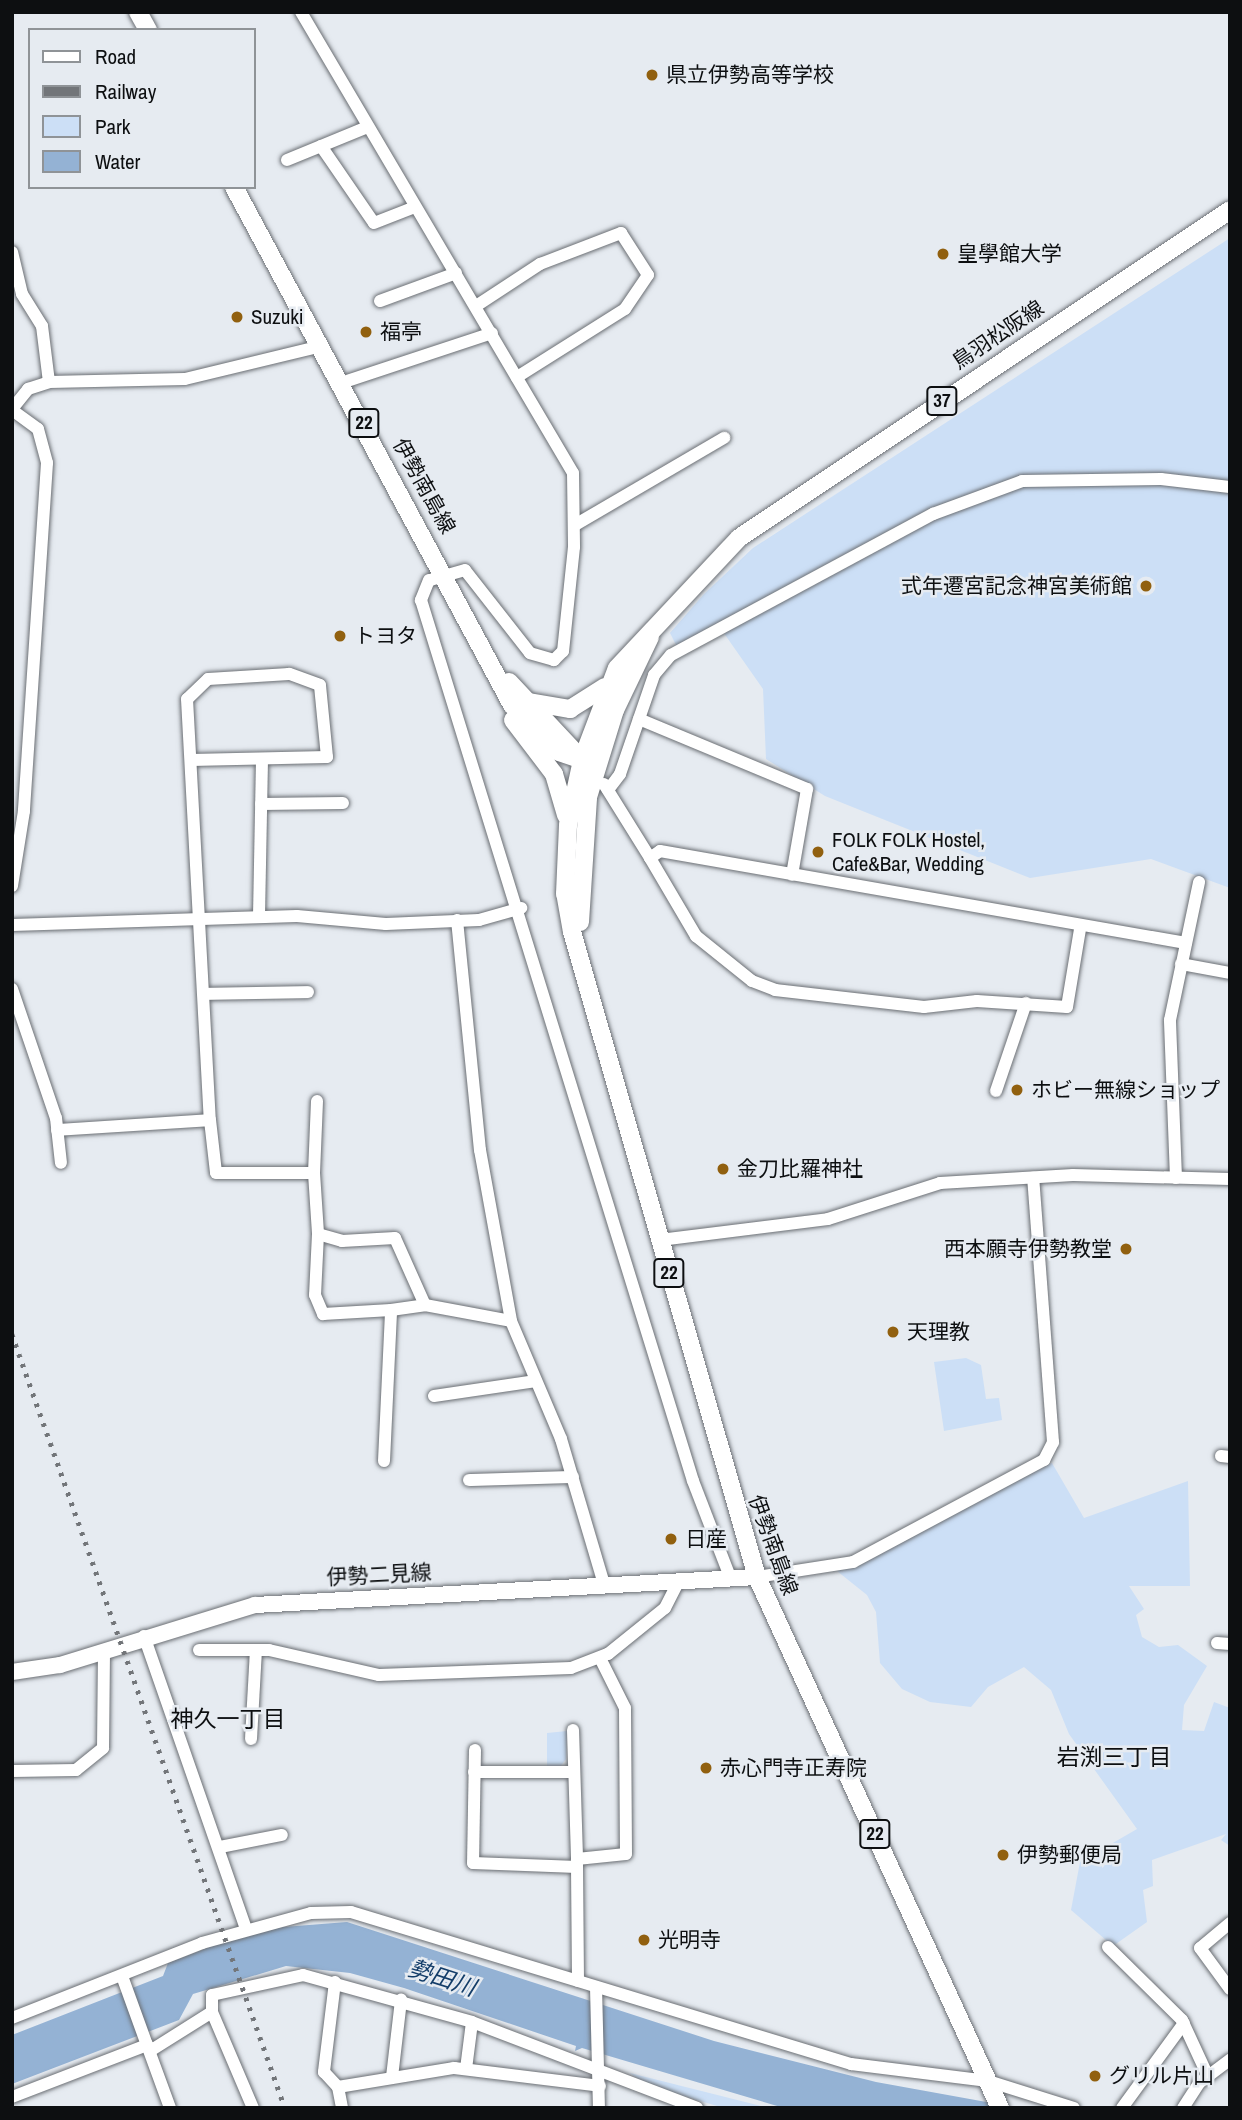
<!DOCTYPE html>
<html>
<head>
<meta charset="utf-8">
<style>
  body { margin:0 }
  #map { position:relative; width:1242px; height:2120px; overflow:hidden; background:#e6ebf1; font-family:"Archivo Narrow","Noto Sans JP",sans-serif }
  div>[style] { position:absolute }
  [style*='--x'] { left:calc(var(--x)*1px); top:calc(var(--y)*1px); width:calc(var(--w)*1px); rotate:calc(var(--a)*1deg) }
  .green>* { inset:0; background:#ccdff6 }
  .water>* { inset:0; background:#94b2d4 }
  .roads { filter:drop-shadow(0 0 2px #6a6e73) drop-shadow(0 0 2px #6a6e73) }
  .minor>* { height:12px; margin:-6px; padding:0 6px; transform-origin:6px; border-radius:6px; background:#fff }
  .secondary>* { height:16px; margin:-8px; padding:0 8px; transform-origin:8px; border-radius:8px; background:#fff }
  .primary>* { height:18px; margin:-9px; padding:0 9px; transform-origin:9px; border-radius:9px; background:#fff }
  .rail>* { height:4.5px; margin-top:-2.25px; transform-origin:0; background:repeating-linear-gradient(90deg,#727579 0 3.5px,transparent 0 10.5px) }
  .dots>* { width:19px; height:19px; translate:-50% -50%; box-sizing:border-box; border:4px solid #e6ebf1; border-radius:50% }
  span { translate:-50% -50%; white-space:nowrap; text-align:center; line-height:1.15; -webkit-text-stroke:5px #e6ebf1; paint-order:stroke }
  .shield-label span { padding:2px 5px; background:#e6ebf1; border:2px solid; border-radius:5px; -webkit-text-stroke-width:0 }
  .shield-label { font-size:19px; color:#0d0f11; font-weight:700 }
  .poi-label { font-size:21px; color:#0d0f11 }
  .left { translate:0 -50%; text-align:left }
  .right { translate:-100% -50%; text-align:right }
  .street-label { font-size:21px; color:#0d0f11 }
  .neighbourhood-label { font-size:23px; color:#0d0f11 }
  .water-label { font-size:23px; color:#133d69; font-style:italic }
  .frame { position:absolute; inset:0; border:14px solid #0d0f11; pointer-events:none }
  .legend { position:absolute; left:28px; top:28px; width:228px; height:161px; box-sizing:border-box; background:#e6ebf1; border:2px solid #8f9397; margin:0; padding:9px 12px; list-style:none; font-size:21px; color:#0d0f11 }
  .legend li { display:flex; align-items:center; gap:14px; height:35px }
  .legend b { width:35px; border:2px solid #8f9397 }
</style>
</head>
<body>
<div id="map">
  <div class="green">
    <div style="clip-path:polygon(1230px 238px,1230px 888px,1151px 859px,1030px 878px,825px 796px,766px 759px,763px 689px,721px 629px,680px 653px,670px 633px,704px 594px,753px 548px)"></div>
    <div style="clip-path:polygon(966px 1358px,981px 1365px,986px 1399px,999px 1398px,1002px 1420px,944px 1431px,934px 1362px)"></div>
    <div style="clip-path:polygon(1052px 1463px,1084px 1518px,1188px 1481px,1190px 1586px,1129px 1586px,1144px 1609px,1136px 1615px,1142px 1637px,1159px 1647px,1178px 1645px,1207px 1666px,1184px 1705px,1182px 1730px,1204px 1731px,1214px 1702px,1230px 1708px,1230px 1846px,1221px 1840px,1226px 1834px,1152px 1860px,1153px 1886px,1143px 1890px,1147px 1922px,1113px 1946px,1071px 1910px,1080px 1862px,1137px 1829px,1069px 1734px,1051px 1690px,1024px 1667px,988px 1687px,971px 1707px,930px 1702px,902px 1689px,880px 1663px,876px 1612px,867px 1595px,837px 1571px)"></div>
    <div style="clip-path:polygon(567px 1731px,566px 1759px,560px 1767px,547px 1766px,547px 1733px)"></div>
    <div style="clip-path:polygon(630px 2073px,769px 2108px,724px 2108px,646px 2085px)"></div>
  </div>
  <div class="water">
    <div style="clip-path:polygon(347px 1922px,714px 2041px,876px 2082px,1019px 2108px,784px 2108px,582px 2048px,575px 2051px,576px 2046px,404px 1988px,350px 1973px,286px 1966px,193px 1994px,179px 2020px,12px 2084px,12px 2035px,163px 1976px,168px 1963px,220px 1943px,271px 1928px)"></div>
  </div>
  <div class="roads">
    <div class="minor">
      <div style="--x:301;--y:12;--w:535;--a:59.46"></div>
      <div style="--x:573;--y:473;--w:74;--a:89.2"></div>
      <div style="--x:574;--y:547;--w:105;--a:96"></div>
      <div style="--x:563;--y:651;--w:13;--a:135"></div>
      <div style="--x:554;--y:660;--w:25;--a:-164"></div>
      <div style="--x:530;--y:653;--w:105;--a:-128.1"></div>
      <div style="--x:465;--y:570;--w:37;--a:164"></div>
      <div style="--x:429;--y:580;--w:22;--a:112"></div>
      <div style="--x:421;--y:600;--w:922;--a:72.84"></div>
      <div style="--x:693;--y:1481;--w:103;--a:68.9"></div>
      <div style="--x:321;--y:146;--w:93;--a:55.5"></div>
      <div style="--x:374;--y:223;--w:44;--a:-21.3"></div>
      <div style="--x:287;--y:160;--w:84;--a:-22.3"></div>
      <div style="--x:12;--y:252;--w:43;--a:76.6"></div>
      <div style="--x:22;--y:294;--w:38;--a:58"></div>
      <div style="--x:42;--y:326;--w:56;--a:82.9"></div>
      <div style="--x:380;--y:301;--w:81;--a:-20.2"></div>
      <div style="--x:476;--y:306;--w:77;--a:-33.3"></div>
      <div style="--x:540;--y:264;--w:87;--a:-20.9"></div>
      <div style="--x:621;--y:233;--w:50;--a:57.3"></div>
      <div style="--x:648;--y:275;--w:41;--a:124.1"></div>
      <div style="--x:625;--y:309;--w:128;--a:147.8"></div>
      <div style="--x:341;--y:383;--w:159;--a:-18.3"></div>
      <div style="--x:12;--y:409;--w:26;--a:-51"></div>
      <div style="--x:28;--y:389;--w:22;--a:-18"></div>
      <div style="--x:49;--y:382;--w:136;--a:-1.3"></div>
      <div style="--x:185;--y:379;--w:140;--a:-13.6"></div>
      <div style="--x:12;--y:410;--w:32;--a:36"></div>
      <div style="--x:38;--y:429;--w:35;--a:75"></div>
      <div style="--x:47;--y:463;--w:349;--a:93.8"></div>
      <div style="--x:24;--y:811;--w:76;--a:99.1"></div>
      <div style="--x:575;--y:525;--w:173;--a:-30.3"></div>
      <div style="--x:639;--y:719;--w:182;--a:22.6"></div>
      <div style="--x:807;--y:789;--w:87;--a:99.9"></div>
      <div style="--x:191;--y:760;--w:136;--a:-1.3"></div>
      <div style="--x:327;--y:757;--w:72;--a:-95.6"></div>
      <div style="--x:320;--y:685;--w:33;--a:-160"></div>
      <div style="--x:289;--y:674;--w:81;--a:176.5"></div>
      <div style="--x:208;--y:679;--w:29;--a:136"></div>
      <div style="--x:187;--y:699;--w:422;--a:86.9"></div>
      <div style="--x:210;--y:1120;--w:53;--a:83.5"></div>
      <div style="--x:216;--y:1173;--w:98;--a:0"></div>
      <div style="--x:314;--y:1173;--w:61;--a:86.2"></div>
      <div style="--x:318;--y:1234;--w:25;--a:16"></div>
      <div style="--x:342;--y:1241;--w:53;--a:-3.2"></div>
      <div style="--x:395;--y:1238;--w:73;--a:65.9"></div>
      <div style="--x:425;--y:1305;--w:87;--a:10.5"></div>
      <div style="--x:604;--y:784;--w:87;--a:58.1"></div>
      <div style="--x:650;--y:858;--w:12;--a:-35"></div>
      <div style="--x:660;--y:851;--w:534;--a:9.92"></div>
      <div style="--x:608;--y:790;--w:20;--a:-53"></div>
      <div style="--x:620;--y:774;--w:105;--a:-71"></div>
      <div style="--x:654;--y:675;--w:26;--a:-50"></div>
      <div style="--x:671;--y:655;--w:298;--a:-28.3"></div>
      <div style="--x:933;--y:514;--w:95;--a:-20.3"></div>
      <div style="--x:1022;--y:481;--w:139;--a:-0.8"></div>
      <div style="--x:1161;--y:479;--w:69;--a:6.6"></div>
      <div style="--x:261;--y:804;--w:82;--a:-0.7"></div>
      <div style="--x:650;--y:858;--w:91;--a:59.5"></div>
      <div style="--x:696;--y:936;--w:72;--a:38.8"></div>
      <div style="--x:752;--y:981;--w:25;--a:21"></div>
      <div style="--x:775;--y:990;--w:150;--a:6.5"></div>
      <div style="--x:924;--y:1007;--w:53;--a:-6.5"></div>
      <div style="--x:977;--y:1001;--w:90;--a:3.8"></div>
      <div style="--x:1067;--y:1007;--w:79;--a:-80.5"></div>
      <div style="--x:259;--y:916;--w:157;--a:-88.9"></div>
      <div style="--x:457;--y:920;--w:231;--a:84.3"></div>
      <div style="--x:480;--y:1150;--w:174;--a:79.7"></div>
      <div style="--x:511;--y:1321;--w:128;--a:67"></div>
      <div style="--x:561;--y:1439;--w:151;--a:73.5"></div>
      <div style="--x:12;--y:925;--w:285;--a:-1.8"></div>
      <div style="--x:297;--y:916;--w:89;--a:5.1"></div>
      <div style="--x:386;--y:924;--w:93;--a:-2.5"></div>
      <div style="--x:479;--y:920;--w:44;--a:-15.9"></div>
      <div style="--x:1181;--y:964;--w:50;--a:10.4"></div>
      <div style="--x:12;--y:989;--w:136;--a:71.2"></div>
      <div style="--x:56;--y:1118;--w:45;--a:83.7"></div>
      <div style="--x:204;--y:994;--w:104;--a:-1.1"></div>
      <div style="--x:996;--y:1091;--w:93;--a:-71.2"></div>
      <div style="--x:57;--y:1130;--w:153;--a:-3.7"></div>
      <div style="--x:314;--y:1173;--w:72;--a:-87.6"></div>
      <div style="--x:1176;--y:1178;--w:158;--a:-92.2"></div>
      <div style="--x:1170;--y:1020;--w:141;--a:-78.1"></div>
      <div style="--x:318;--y:1234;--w:61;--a:92.8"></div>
      <div style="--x:315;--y:1295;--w:21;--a:67"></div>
      <div style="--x:323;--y:1314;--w:68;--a:-3.4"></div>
      <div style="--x:660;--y:1240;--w:169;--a:-7.1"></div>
      <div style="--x:828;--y:1219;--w:118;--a:-17.8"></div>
      <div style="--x:940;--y:1183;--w:133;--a:-3.4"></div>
      <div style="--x:1073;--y:1175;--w:157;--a:1.5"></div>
      <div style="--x:434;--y:1396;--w:103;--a:-8.4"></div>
      <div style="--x:1221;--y:1456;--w:9;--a:6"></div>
      <div style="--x:384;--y:1461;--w:151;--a:-87.3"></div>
      <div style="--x:391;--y:1310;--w:34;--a:-8"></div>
      <div style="--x:469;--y:1480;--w:104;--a:-1.7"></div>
      <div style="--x:757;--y:1577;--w:97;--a:-8.9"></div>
      <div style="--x:853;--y:1562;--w:217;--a:-28.1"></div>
      <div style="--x:1044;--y:1460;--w:20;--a:-63"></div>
      <div style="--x:1053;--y:1442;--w:265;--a:-94.3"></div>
      <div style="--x:144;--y:1636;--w:310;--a:70.8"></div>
      <div style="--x:1217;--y:1643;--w:13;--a:4"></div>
      <div style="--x:199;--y:1650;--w:70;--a:0"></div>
      <div style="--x:269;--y:1650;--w:113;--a:12.8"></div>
      <div style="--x:379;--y:1675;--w:192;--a:-2.1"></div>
      <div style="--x:571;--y:1668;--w:40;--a:-21"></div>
      <div style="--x:608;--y:1654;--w:73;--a:-38.9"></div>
      <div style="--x:665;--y:1608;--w:30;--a:-63"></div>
      <div style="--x:573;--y:1730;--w:129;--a:88.2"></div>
      <div style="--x:251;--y:1739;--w:89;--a:-86.8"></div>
      <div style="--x:475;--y:1750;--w:113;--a:91"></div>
      <div style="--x:473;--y:1863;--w:104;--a:2.2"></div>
      <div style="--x:12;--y:1771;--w:64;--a:-0.9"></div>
      <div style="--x:76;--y:1770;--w:35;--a:-39"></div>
      <div style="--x:103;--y:1748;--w:97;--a:-89.4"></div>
      <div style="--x:474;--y:1772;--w:96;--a:0"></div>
      <div style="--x:220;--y:1847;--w:63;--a:-11"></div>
      <div style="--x:1230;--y:1923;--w:39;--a:140"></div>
      <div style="--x:1200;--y:1948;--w:51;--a:53.8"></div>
      <div style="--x:1108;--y:1947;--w:104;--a:44.6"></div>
      <div style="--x:1182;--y:2020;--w:60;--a:65.2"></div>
      <div style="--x:122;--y:1976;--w:73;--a:70.1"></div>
      <div style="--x:578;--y:1981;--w:122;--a:-90.5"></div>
      <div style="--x:577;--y:1859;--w:49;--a:-5.8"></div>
      <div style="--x:626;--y:1854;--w:146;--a:-90.4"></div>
      <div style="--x:625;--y:1708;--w:56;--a:-116.6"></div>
      <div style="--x:335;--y:1982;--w:91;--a:97"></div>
      <div style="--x:324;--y:2072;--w:21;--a:47"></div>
      <div style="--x:338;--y:2087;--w:118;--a:-9.3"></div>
      <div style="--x:454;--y:2068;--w:147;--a:7"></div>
      <div style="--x:596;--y:1987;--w:121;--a:88.6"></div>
      <div style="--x:212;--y:2012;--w:17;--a:-90"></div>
      <div style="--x:212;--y:1995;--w:93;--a:-12.4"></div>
      <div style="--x:303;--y:1975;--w:175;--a:15.5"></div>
      <div style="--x:472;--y:2022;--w:241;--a:20.9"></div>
      <div style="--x:12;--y:2018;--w:204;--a:-21.5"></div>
      <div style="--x:202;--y:1943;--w:113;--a:-15.4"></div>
      <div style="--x:311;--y:1913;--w:40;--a:-1.4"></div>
      <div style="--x:351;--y:1912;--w:523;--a:16.91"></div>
      <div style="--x:851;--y:2064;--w:138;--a:7.1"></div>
      <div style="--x:988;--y:2081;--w:90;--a:17.4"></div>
      <div style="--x:150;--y:2051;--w:73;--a:-32.2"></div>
      <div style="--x:212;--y:2012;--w:104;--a:66.9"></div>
      <div style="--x:466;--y:2069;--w:47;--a:-82.7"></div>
      <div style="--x:392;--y:2077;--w:78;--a:-83.3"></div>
      <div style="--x:338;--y:2087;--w:21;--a:79"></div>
      <div style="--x:12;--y:2097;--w:145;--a:-21.1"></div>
      <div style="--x:147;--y:2045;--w:67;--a:69.9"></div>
      <div style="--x:1122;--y:2108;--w:105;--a:-53.9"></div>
      <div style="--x:1183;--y:2108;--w:30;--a:-57"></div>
      <div style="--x:1199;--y:2083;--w:39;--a:-37"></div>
    </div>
    <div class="secondary">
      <div style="--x:12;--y:1672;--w:49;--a:-8.3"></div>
      <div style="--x:60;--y:1665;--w:204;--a:-17.1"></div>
      <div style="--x:255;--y:1605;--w:503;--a:-3.19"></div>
    </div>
    <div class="primary">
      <div style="--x:138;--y:12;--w:21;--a:61"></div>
      <div style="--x:234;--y:187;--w:588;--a:61.78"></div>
      <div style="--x:512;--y:705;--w:66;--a:45"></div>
      <div style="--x:559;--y:752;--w:24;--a:19"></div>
      <div style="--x:509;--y:682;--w:111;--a:46.8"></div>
      <div style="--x:529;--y:702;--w:42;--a:9.7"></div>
      <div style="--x:570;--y:709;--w:41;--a:-32.2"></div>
      <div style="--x:513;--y:720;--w:68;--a:52.8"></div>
      <div style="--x:554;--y:774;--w:43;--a:73.7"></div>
      <div style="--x:580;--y:922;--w:125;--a:-86.3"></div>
      <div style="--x:588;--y:797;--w:91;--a:-72.8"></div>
      <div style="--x:615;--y:710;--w:81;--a:-64.4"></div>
      <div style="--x:1000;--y:2108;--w:584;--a:-114.59"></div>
      <div style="--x:757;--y:1577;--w:671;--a:-106"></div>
      <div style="--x:572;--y:932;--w:39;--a:-100"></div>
      <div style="--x:565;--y:894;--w:69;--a:-87.5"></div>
      <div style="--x:568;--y:825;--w:66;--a:-77.8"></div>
      <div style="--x:582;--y:760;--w:98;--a:-69.2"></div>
      <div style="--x:617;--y:668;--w:178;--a:-46.8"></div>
      <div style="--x:739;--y:538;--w:590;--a:-33.74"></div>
    </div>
  </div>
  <div class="rail">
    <div style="--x:12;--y:1334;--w:821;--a:70.57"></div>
  </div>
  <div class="dots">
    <div style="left:652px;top:75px;background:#91600f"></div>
    <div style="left:943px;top:254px;background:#91600f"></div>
    <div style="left:237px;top:317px;background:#91600f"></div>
    <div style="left:366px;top:332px;background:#91600f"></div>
    <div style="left:1146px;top:586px;background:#91600f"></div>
    <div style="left:340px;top:636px;background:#91600f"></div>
    <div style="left:818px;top:852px;background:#91600f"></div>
    <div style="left:1017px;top:1090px;background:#91600f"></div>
    <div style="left:723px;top:1169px;background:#91600f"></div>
    <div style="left:1126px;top:1249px;background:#91600f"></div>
    <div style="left:893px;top:1332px;background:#91600f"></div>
    <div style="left:671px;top:1539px;background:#91600f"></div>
    <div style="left:706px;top:1768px;background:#91600f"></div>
    <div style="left:1003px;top:1855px;background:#91600f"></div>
    <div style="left:644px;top:1940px;background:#91600f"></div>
    <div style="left:1095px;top:2076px;background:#91600f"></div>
  </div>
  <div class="shield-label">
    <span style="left:942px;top:401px">37</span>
    <span style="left:364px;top:423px">22</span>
    <span style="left:669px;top:1273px">22</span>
    <span style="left:875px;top:1834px">22</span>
  </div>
  <div class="poi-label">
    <span class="left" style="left:666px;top:75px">県立伊勢高等学校</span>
    <span class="left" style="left:957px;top:254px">皇學館大学</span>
    <span class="left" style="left:251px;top:317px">Suzuki</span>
    <span class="left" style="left:380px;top:332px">福亭</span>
    <span class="right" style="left:1132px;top:586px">式年遷宮記念神宮美術館</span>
    <span class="left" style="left:354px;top:636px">トヨタ</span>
    <span class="left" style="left:832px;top:852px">FOLK FOLK Hostel,<br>Cafe&amp;Bar, Wedding</span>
    <span class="left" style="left:1031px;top:1090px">ホビー無線ショップ</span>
    <span class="left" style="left:737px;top:1169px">金刀比羅神社</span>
    <span class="right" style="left:1112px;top:1249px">西本願寺伊勢教堂</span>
    <span class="left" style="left:907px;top:1332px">天理教</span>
    <span class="left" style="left:685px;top:1539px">日産</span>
    <span class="left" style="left:720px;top:1768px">赤心門寺正寿院</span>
    <span class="left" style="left:1017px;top:1855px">伊勢郵便局</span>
    <span class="left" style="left:658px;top:1940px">光明寺</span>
    <span class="left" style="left:1109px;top:2076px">グリル片山</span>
  </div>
  <div class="street-label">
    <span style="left:998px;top:335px;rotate:-34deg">鳥羽松阪線</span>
    <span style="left:424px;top:486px;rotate:61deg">伊勢南島線</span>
    <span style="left:773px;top:1545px;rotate:70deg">伊勢南島線</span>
    <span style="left:379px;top:1575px;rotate:-3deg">伊勢二見線</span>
  </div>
  <div class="neighbourhood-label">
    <span style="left:228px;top:1719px">神久一丁目</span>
    <span style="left:1114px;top:1757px">岩渕三丁目</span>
  </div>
  <div class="water-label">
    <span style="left:442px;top:1978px;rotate:18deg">勢田川</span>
  </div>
  <div class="frame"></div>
  <ul class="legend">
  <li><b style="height:9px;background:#fff"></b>Road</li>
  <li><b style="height:9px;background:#727579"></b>Railway</li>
  <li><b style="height:19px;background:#ccdff6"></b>Park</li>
  <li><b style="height:19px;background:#94b2d4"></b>Water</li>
  </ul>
</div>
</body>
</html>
